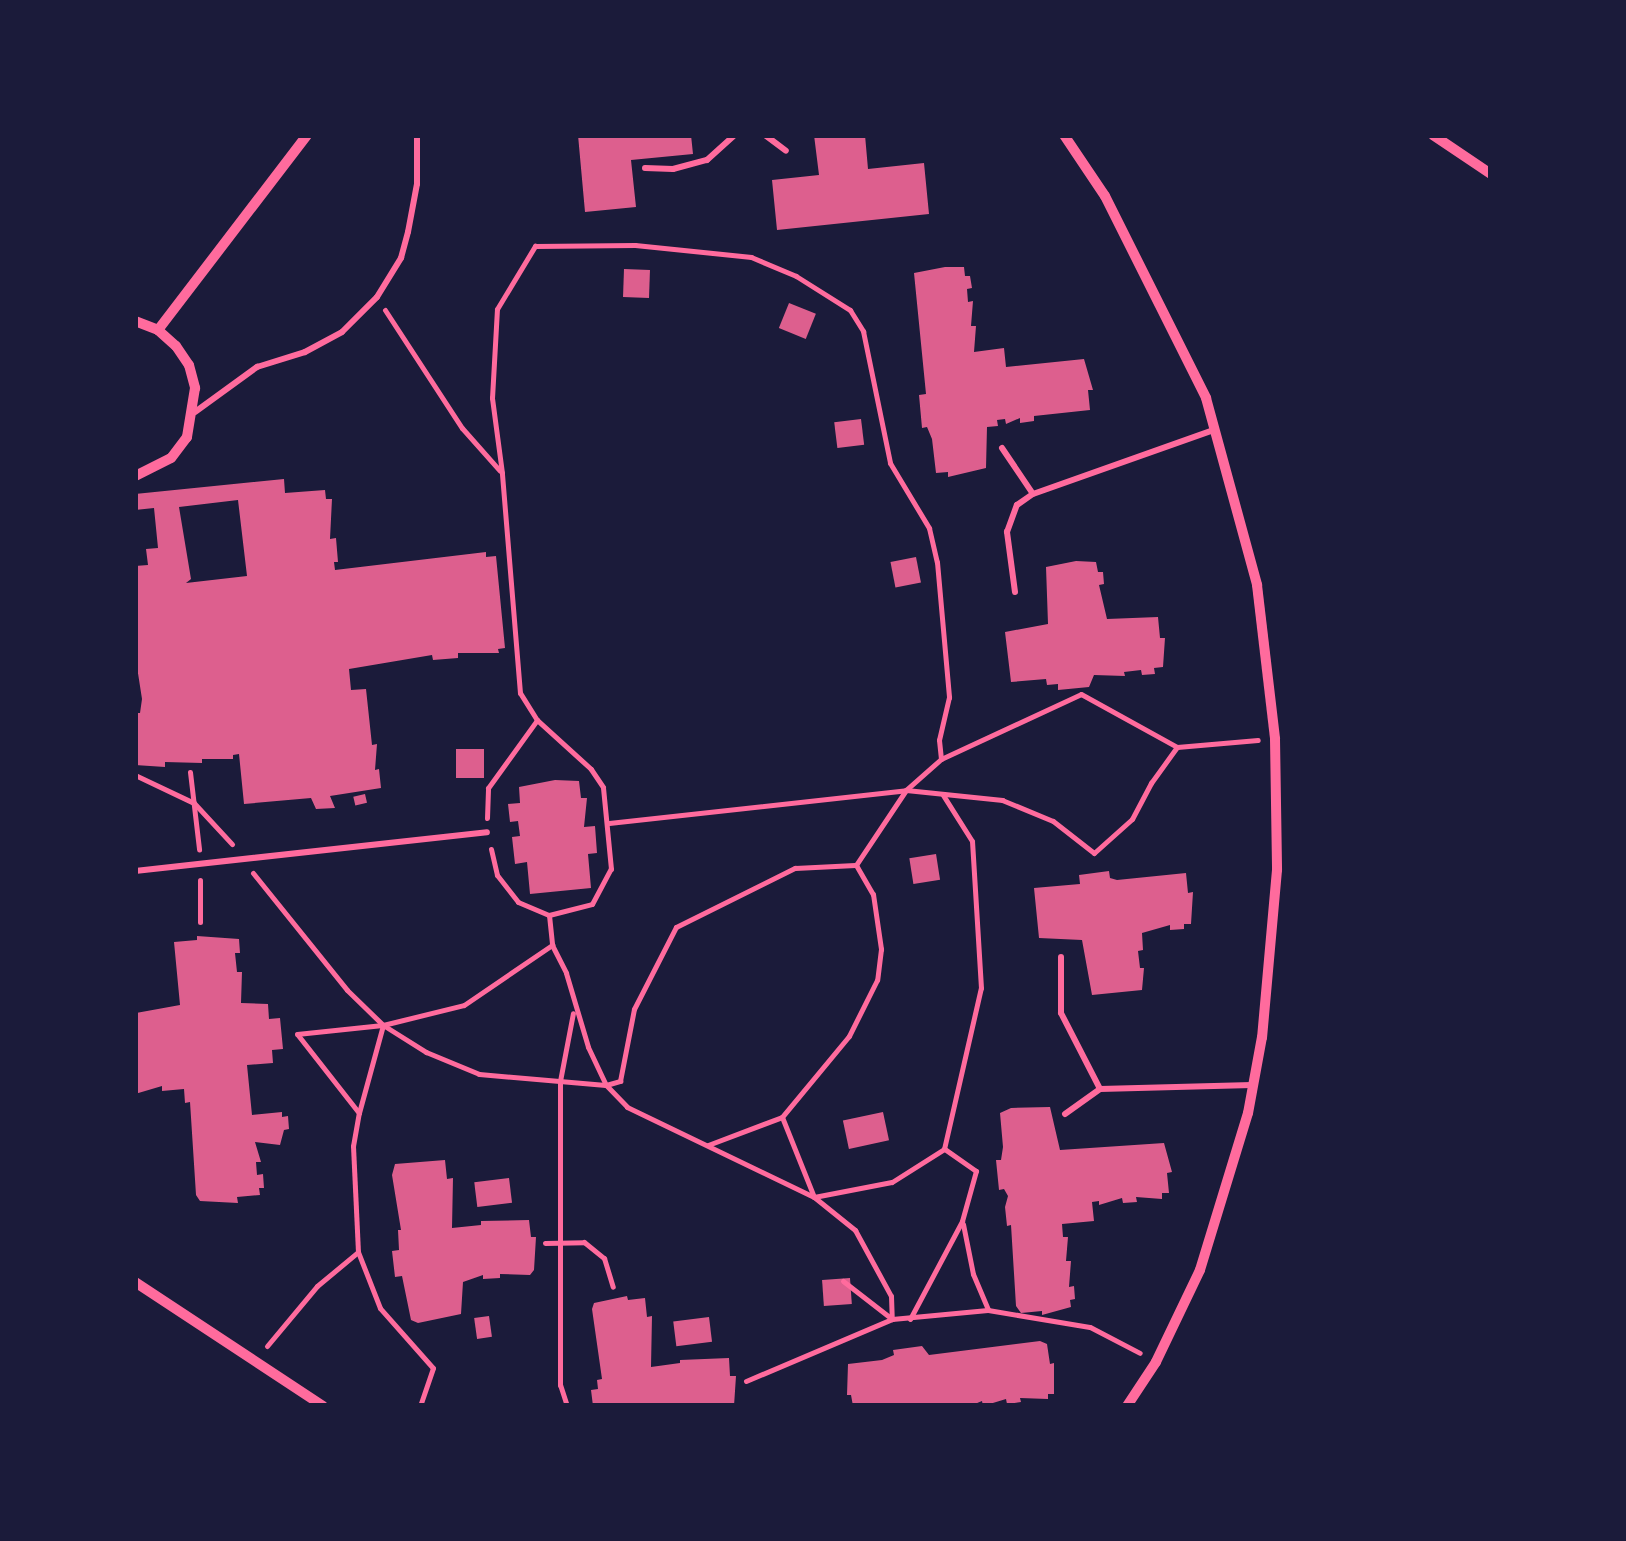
<!DOCTYPE html>
<html>
<head>
<meta charset="utf-8">
<style>
  body { margin:0 }
  #map { position:relative; width:1626px; height:1541px; overflow:hidden; background:#1b1b3a; font-family:"Sofia Sans Condensed",sans-serif }
  div>[style] { position:absolute }
  [style*='--x'] { left:calc(var(--x)*1px); top:calc(var(--y)*1px); width:calc(var(--w)*1px); rotate:calc(var(--a)*1deg) }
  .building>* { inset:0; background:#dd5f8e; transform-origin:0 0 }
  .path>* { height:5px; margin:-2.5px; padding:0 2.5px; transform-origin:2.5px; border-radius:2.5px; background:#ff6b9d }
  .service>* { height:6px; margin:-3px; padding:0 3px; transform-origin:3px; border-radius:3px; background:#ff6b9d }
  .minor>* { height:10px; margin:-5px; padding:0 5px; transform-origin:5px; border-radius:5px; background:#ff6b9d }
  span { translate:-50% -50%; white-space:nowrap; text-align:center; line-height:1.15; -webkit-text-stroke:8px #1b1b3a; paint-order:stroke }
  .frame { position:absolute; inset:0; border:138px solid #1b1b3a; pointer-events:none }
</style>
</head>
<body>
<div id="map">
  <div class="building">
    <div style="clip-path:polygon(578px 135px,691px 135px,693px 154px,631px 160px,636px 207px,585px 212px)"></div>
    <div style="clip-path:polygon(814px 135px,865px 135px,868px 169px,924px 163px,929px 214px,777px 230px,772px 180px,819px 175px)"></div>
    <div style="clip-path:polygon(945px 267px,964px 267px,965px 276px,970px 276px,972px 288px,967px 289px,968px 302px,973px 301px,971px 326px,976px 326px,974px 352px,1004px 348px,1006px 367px,1084px 359px,1093px 390px,1088px 390px,1090px 410px,1034px 416px,1034px 421px,1020px 423px,1020px 418px,1006px 424px,1005px 419px,997px 420px,998px 426px,987px 427px,986px 468px,948px 477px,948px 472px,936px 473px,932px 439px,927px 427px,922px 428px,919px 395px,926px 394px,914px 273px)"></div>
    <div style="left:624px;top:269px;width:26px;height:28px;rotate:2deg"></div>
    <div style="left:789px;top:303px;width:29px;height:27px;rotate:22deg"></div>
    <div style="left:861px;top:419px;width:26px;height:27px;rotate:83deg"></div>
    <div style="clip-path:polygon(evenodd,284px 479px,285px 493px,325px 490px,326px 499px,332px 499px,330px 539px,336px 538px,338px 562px,334px 562px,335px 570px,486px 552px,486px 557px,496px 556px,505px 648px,498px 649px,499px 653px,458px 653px,458px 658px,433px 660px,432px 655px,349px 669px,351px 690px,366px 689px,372px 745px,377px 744px,375px 770px,379px 769px,381px 788px,330px 796px,335px 808px,316px 809px,311px 798px,244px 804px,239px 754px,233px 755px,233px 759px,202px 759px,202px 763px,165px 762px,165px 767px,135px 765px,135px 713px,140px 713px,142px 699px,135px 654px,135px 566px,148px 565px,146px 549px,158px 548px,154px 508px,135px 510px,135px 494px,284px 479px,238px 500px,247px 576px,186px 583px,191px 579px,179px 507px,238px 500px)"></div>
    <div style="left:916px;top:557px;width:26px;height:26px;rotate:79deg"></div>
    <div style="clip-path:polygon(1076px 561px,1096px 562px,1098px 572px,1103px 572px,1104px 584px,1099px 585px,1107px 619px,1158px 617px,1160px 638px,1165px 638px,1163px 667px,1154px 668px,1155px 674px,1142px 675px,1141px 670px,1124px 672px,1125px 676px,1094px 675px,1089px 687px,1058px 690px,1058px 684px,1047px 685px,1046px 679px,1011px 682px,1005px 632px,1048px 624px,1046px 567px)"></div>
    <div style="left:456px;top:749px;width:28px;height:29px"></div>
    <div style="clip-path:polygon(555px 780px,579px 781px,581px 798px,587px 798px,584px 827px,595px 826px,597px 853px,588px 854px,591px 888px,530px 894px,527px 862px,515px 864px,512px 837px,520px 836px,518px 821px,510px 822px,508px 804px,520px 803px,519px 787px)"></div>
    <div style="left:365px;top:794px;width:9px;height:12px;rotate:77deg"></div>
    <div style="left:936px;top:854px;width:26px;height:27px;rotate:81deg"></div>
    <div style="clip-path:polygon(1109px 871px,1110px 878px,1117px 880px,1186px 873px,1188px 893px,1193px 892px,1191px 924px,1184px 924px,1184px 929px,1170px 930px,1170px 925px,1142px 933px,1143px 950px,1138px 951px,1140px 968px,1144px 968px,1142px 990px,1092px 995px,1082px 940px,1039px 938px,1034px 888px,1080px 884px,1079px 875px)"></div>
    <div style="clip-path:polygon(197px 936px,239px 939px,240px 953px,235px 953px,237px 972px,242px 972px,241px 1003px,268px 1004px,269px 1019px,280px 1018px,283px 1049px,272px 1050px,273px 1063px,247px 1065px,252px 1115px,282px 1112px,282px 1117px,288px 1116px,289px 1129px,284px 1130px,280px 1145px,255px 1142px,261px 1162px,256px 1162px,257px 1175px,263px 1174px,264px 1188px,259px 1188px,260px 1195px,237px 1197px,238px 1203px,200px 1201px,196px 1195px,190px 1102px,185px 1103px,184px 1089px,162px 1091px,162px 1086px,135px 1094px,136px 1013px,180px 1005px,174px 942px,197px 940px)"></div>
    <div style="clip-path:polygon(1050px 1107px,1060px 1150px,1164px 1143px,1172px 1172px,1167px 1173px,1169px 1193px,1162px 1193px,1162px 1199px,1136px 1197px,1137px 1202px,1123px 1203px,1122px 1198px,1099px 1205px,1099px 1201px,1092px 1202px,1094px 1221px,1062px 1224px,1063px 1237px,1068px 1237px,1066px 1261px,1071px 1261px,1069px 1287px,1074px 1286px,1075px 1299px,1070px 1300px,1071px 1307px,1042px 1315px,1042px 1311px,1021px 1313px,1016px 1306px,1011px 1225px,1007px 1226px,1005px 1207px,1008px 1196px,1004px 1189px,999px 1190px,996px 1160px,1001px 1160px,1003px 1147px,1000px 1113px,1011px 1108px)"></div>
    <div style="left:883px;top:1112px;width:29px;height:41px;rotate:78deg"></div>
    <div style="clip-path:polygon(445px 1160px,447px 1179px,453px 1178px,452px 1228px,481px 1225px,481px 1221px,529px 1220px,531px 1237px,536px 1237px,534px 1270px,530px 1275px,500px 1274px,500px 1278px,483px 1279px,483px 1275px,463px 1282px,461px 1314px,418px 1323px,411px 1320px,402px 1276px,395px 1277px,392px 1251px,399px 1250px,398px 1230px,401px 1230px,392px 1175px,395px 1164px)"></div>
    <div style="left:509px;top:1178px;width:25px;height:35px;rotate:83deg"></div>
    <div style="left:850px;top:1278px;width:26px;height:28px;rotate:86deg"></div>
    <div style="clip-path:polygon(627px 1296px,628px 1300px,645px 1298px,647px 1317px,652px 1316px,651px 1367px,680px 1363px,680px 1360px,729px 1358px,730px 1376px,736px 1376px,734px 1406px,593px 1406px,591px 1390px,598px 1389px,597px 1380px,602px 1379px,592px 1309px,594px 1303px)"></div>
    <div style="left:489px;top:1316px;width:21px;height:15px;rotate:82deg"></div>
    <div style="left:709px;top:1317px;width:25px;height:36px;rotate:83deg"></div>
    <div style="clip-path:polygon(1040px 1341px,1047px 1344px,1050px 1364px,1054px 1363px,1054px 1394px,1048px 1394px,1048px 1399px,1020px 1398px,1021px 1402px,1007px 1404px,1006px 1399px,983px 1406px,982px 1401px,970px 1406px,853px 1406px,851px 1395px,847px 1395px,848px 1364px,882px 1360px,894px 1355px,893px 1350px,922px 1346px,929px 1355px)"></div>
  </div>
  <div class="path">
    <div style="--x:385;--y:310;--w:141;--a:56.9"></div>
    <div style="--x:462;--y:428;--w:57;--a:48.5"></div>
    <div style="--x:941;--y:759;--w:154;--a:-24.9"></div>
    <div style="--x:1081;--y:694;--w:110;--a:28.9"></div>
    <div style="--x:1177;--y:747;--w:81;--a:-4.9"></div>
    <div style="--x:190;--y:772;--w:78;--a:83.3"></div>
    <div style="--x:135;--y:775;--w:65;--a:25.4"></div>
    <div style="--x:194;--y:803;--w:56;--a:47.2"></div>
    <div style="--x:487;--y:818;--w:30;--a:-88"></div>
    <div style="--x:488;--y:788;--w:84;--a:-54.2"></div>
    <div style="--x:609;--y:823;--w:299;--a:-6.3"></div>
    <div style="--x:906;--y:790;--w:97;--a:5.9"></div>
    <div style="--x:1002;--y:800;--w:55;--a:22.4"></div>
    <div style="--x:1053;--y:821;--w:52;--a:38"></div>
    <div style="--x:1094;--y:853;--w:51;--a:-41.8"></div>
    <div style="--x:1132;--y:819;--w:41;--a:-62.2"></div>
    <div style="--x:1151;--y:783;--w:44;--a:-54.2"></div>
    <div style="--x:491;--y:849;--w:27;--a:77"></div>
    <div style="--x:497;--y:875;--w:34;--a:52"></div>
    <div style="--x:518;--y:902;--w:34;--a:23"></div>
    <div style="--x:549;--y:915;--w:44;--a:-14.3"></div>
    <div style="--x:592;--y:904;--w:40;--a:-62"></div>
    <div style="--x:611;--y:869;--w:82;--a:-95.6"></div>
    <div style="--x:603;--y:787;--w:22;--a:-124"></div>
    <div style="--x:591;--y:769;--w:73;--a:-137.8"></div>
    <div style="--x:537;--y:720;--w:32;--a:-122"></div>
    <div style="--x:520;--y:693;--w:221;--a:-94.7"></div>
    <div style="--x:502;--y:473;--w:76;--a:-97.6"></div>
    <div style="--x:492;--y:398;--w:89;--a:-86.8"></div>
    <div style="--x:497;--y:309;--w:74;--a:-58.9"></div>
    <div style="--x:535;--y:246;--w:100;--a:-0.6"></div>
    <div style="--x:635;--y:245;--w:117;--a:5.9"></div>
    <div style="--x:751;--y:257;--w:49;--a:22.9"></div>
    <div style="--x:796;--y:276;--w:64;--a:32.2"></div>
    <div style="--x:850;--y:310;--w:25;--a:58"></div>
    <div style="--x:863;--y:331;--w:135;--a:78.4"></div>
    <div style="--x:890;--y:463;--w:76;--a:59"></div>
    <div style="--x:929;--y:528;--w:35;--a:77"></div>
    <div style="--x:937;--y:562;--w:136;--a:84.9"></div>
    <div style="--x:949;--y:697;--w:44;--a:103.1"></div>
    <div style="--x:939;--y:740;--w:19;--a:84"></div>
    <div style="--x:941;--y:759;--w:47;--a:138.5"></div>
    <div style="--x:906;--y:790;--w:90;--a:123.7"></div>
    <div style="--x:856;--y:865;--w:34;--a:60"></div>
    <div style="--x:873;--y:894;--w:56;--a:81.7"></div>
    <div style="--x:881;--y:949;--w:31;--a:97"></div>
    <div style="--x:877;--y:980;--w:63;--a:116.6"></div>
    <div style="--x:849;--y:1036;--w:105;--a:129.6"></div>
    <div style="--x:782;--y:1117;--w:86;--a:68.2"></div>
    <div style="--x:814;--y:1197;--w:53;--a:38.8"></div>
    <div style="--x:855;--y:1230;--w:75;--a:61.4"></div>
    <div style="--x:891;--y:1296;--w:23;--a:88"></div>
    <div style="--x:253;--y:873;--w:150;--a:51.2"></div>
    <div style="--x:347;--y:990;--w:50;--a:44.2"></div>
    <div style="--x:383;--y:1025;--w:91;--a:105.3"></div>
    <div style="--x:549;--y:915;--w:30;--a:84"></div>
    <div style="--x:552;--y:945;--w:31;--a:63"></div>
    <div style="--x:566;--y:973;--w:77;--a:73.4"></div>
    <div style="--x:588;--y:1047;--w:42;--a:64.7"></div>
    <div style="--x:606;--y:1085;--w:30;--a:46"></div>
    <div style="--x:627;--y:1107;--w:208;--a:25.7"></div>
    <div style="--x:814;--y:1197;--w:79;--a:-10.9"></div>
    <div style="--x:892;--y:1182;--w:62;--a:-32.4"></div>
    <div style="--x:200;--y:922;--w:42;--a:-90"></div>
    <div style="--x:383;--y:1025;--w:83;--a:-13.9"></div>
    <div style="--x:464;--y:1005;--w:107;--a:-34.3"></div>
    <div style="--x:708;--y:1145;--w:79;--a:-20.7"></div>
    <div style="--x:963;--y:1224;--w:51;--a:78.7"></div>
    <div style="--x:973;--y:1274;--w:39;--a:67"></div>
    <div style="--x:988;--y:1310;--w:103;--a:9.5"></div>
    <div style="--x:1090;--y:1327;--w:56;--a:27.5"></div>
    <div style="--x:545;--y:1243;--w:39;--a:-1"></div>
    <div style="--x:584;--y:1242;--w:26;--a:39"></div>
    <div style="--x:604;--y:1258;--w:30;--a:73"></div>
    <div style="--x:843;--y:1281;--w:62;--a:37.8"></div>
    <div style="--x:910;--y:1319;--w:111;--a:-62"></div>
    <div style="--x:962;--y:1221;--w:52;--a:-74.4"></div>
    <div style="--x:976;--y:1171;--w:39;--a:-145"></div>
    <div style="--x:944;--y:1149;--w:165;--a:-77.1"></div>
    <div style="--x:981;--y:988;--w:147;--a:-93.5"></div>
    <div style="--x:972;--y:841;--w:54;--a:-122.2"></div>
    <div style="--x:267;--y:1346;--w:78;--a:-50.2"></div>
    <div style="--x:317;--y:1286;--w:53;--a:-39.7"></div>
    <div style="--x:746;--y:1381;--w:159;--a:-23"></div>
    <div style="--x:892;--y:1319;--w:96;--a:-5.4"></div>
    <div style="--x:420;--y:1406;--w:40;--a:-71.1"></div>
    <div style="--x:433;--y:1368;--w:80;--a:-131.5"></div>
    <div style="--x:380;--y:1308;--w:60;--a:-111.4"></div>
    <div style="--x:358;--y:1252;--w:106;--a:-92.7"></div>
    <div style="--x:353;--y:1146;--w:34;--a:-80"></div>
    <div style="--x:359;--y:1113;--w:100;--a:-128.1"></div>
    <div style="--x:297;--y:1034;--w:86;--a:-6"></div>
    <div style="--x:383;--y:1025;--w:51;--a:32.1"></div>
    <div style="--x:426;--y:1052;--w:57;--a:22.5"></div>
    <div style="--x:479;--y:1074;--w:127;--a:5"></div>
    <div style="--x:606;--y:1085;--w:15;--a:-16"></div>
    <div style="--x:620;--y:1081;--w:73;--a:-79"></div>
    <div style="--x:634;--y:1009;--w:92;--a:-62.9"></div>
    <div style="--x:676;--y:927;--w:133;--a:-26.4"></div>
    <div style="--x:795;--y:868;--w:60;--a:-2.9"></div>
    <div style="--x:567;--y:1406;--w:22;--a:-108"></div>
    <div style="--x:560;--y:1385;--w:304;--a:-90"></div>
    <div style="--x:560;--y:1081;--w:69;--a:-79.2"></div>
  </div>
  <div class="service">
    <div style="--x:765;--y:135;--w:26;--a:37"></div>
    <div style="--x:645;--y:168;--w:28;--a:2"></div>
    <div style="--x:673;--y:169;--w:35;--a:-15"></div>
    <div style="--x:707;--y:160;--w:38;--a:-42"></div>
    <div style="--x:195;--y:412;--w:77;--a:-36"></div>
    <div style="--x:257;--y:367;--w:50;--a:-17.4"></div>
    <div style="--x:305;--y:352;--w:42;--a:-28.4"></div>
    <div style="--x:342;--y:332;--w:49;--a:-45"></div>
    <div style="--x:377;--y:297;--w:46;--a:-58.4"></div>
    <div style="--x:401;--y:258;--w:27;--a:-75"></div>
    <div style="--x:408;--y:232;--w:49;--a:-79.4"></div>
    <div style="--x:417;--y:184;--w:49;--a:-90"></div>
    <div style="--x:1002;--y:448;--w:55;--a:56"></div>
    <div style="--x:1015;--y:592;--w:61;--a:-97.6"></div>
    <div style="--x:1007;--y:532;--w:29;--a:-70"></div>
    <div style="--x:1017;--y:505;--w:19;--a:-35"></div>
    <div style="--x:1033;--y:494;--w:192;--a:-19.5"></div>
    <div style="--x:135;--y:871;--w:354;--a:-6.3"></div>
    <div style="--x:1061;--y:957;--w:56;--a:90"></div>
    <div style="--x:1061;--y:1013;--w:85;--a:62.8"></div>
    <div style="--x:1100;--y:1089;--w:152;--a:-1.5"></div>
    <div style="--x:1065;--y:1114;--w:43;--a:-35.5"></div>
  </div>
  <div class="minor">
    <div style="--x:1064;--y:135;--w:73;--a:56.1"></div>
    <div style="--x:1105;--y:196;--w:226;--a:63.4"></div>
    <div style="--x:1206;--y:398;--w:194;--a:74.7"></div>
    <div style="--x:1257;--y:585;--w:155;--a:83.3"></div>
    <div style="--x:1275;--y:739;--w:131;--a:89.1"></div>
    <div style="--x:1277;--y:870;--w:168;--a:95.1"></div>
    <div style="--x:1262;--y:1037;--w:77;--a:100.4"></div>
    <div style="--x:1248;--y:1113;--w:164;--a:107"></div>
    <div style="--x:1200;--y:1270;--w:102;--a:115.6"></div>
    <div style="--x:1156;--y:1362;--w:53;--a:123.4"></div>
    <div style="--x:1433;--y:135;--w:70;--a:33.9"></div>
    <div style="--x:135;--y:321;--w:25;--a:21"></div>
    <div style="--x:158;--y:330;--w:24;--a:42"></div>
    <div style="--x:176;--y:346;--w:23;--a:56"></div>
    <div style="--x:189;--y:365;--w:24;--a:75"></div>
    <div style="--x:195;--y:388;--w:50;--a:99.3"></div>
    <div style="--x:187;--y:437;--w:26;--a:127"></div>
    <div style="--x:171;--y:458;--w:40;--a:153.4"></div>
    <div style="--x:158;--y:330;--w:245;--a:-52.6"></div>
    <div style="--x:135;--y:1282;--w:225;--a:33.4"></div>
  </div>
  <div class="frame"></div>
</div>
</body>
</html>
